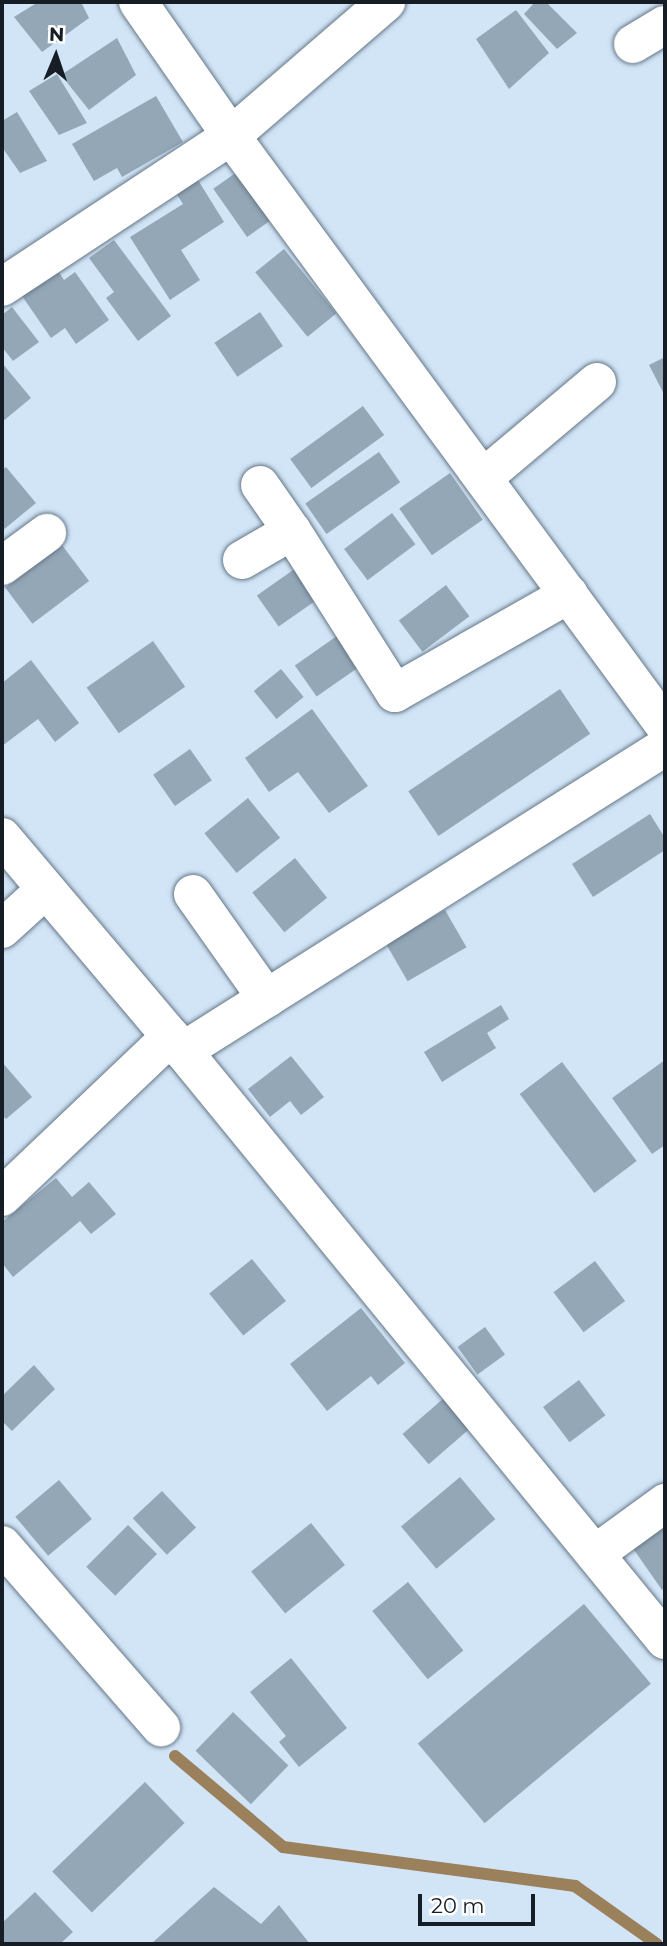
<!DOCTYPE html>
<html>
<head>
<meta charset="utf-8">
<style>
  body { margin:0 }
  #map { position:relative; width:667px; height:1946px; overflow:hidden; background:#d2e5f7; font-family:Montserrat,sans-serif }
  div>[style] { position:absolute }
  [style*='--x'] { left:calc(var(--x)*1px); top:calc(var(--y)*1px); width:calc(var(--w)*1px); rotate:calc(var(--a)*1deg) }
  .stream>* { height:12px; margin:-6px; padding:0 6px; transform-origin:6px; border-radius:6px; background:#9b805c }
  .building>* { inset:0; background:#94a7b7; transform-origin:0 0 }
  .roads { filter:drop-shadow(0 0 2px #657786) drop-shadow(0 0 2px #657786) }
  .minor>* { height:38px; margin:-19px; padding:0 19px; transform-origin:19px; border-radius:19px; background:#fff }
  span { translate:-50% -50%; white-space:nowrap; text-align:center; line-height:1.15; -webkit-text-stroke:5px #fff; paint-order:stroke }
  .frame { position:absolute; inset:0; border:4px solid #161d24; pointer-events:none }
  .north { position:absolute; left:21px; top:21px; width:70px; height:70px; -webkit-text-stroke:5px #fff; paint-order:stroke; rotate:2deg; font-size:19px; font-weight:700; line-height:28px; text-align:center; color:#161d24 }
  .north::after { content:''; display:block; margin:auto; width:24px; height:32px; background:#161d24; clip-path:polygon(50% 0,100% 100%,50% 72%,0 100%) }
  .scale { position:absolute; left:418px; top:1894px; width:117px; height:32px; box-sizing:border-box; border:4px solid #161d24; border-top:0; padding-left:9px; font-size:21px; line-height:24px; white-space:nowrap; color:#161d24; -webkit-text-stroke:5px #fff; paint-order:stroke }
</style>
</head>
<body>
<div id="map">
  <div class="stream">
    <div style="--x:175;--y:1756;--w:141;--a:40.1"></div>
    <div style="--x:283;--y:1847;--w:295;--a:7.6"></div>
    <div style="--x:575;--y:1886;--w:100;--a:35.3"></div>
  </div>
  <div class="building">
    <div style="clip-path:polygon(38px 2px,81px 2px,89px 18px,42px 52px,14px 17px)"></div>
    <div style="clip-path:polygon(535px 2px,546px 2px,577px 33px,557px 49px,524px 14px)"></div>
    <div style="clip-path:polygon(516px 10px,549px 53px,509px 89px,476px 39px)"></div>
    <div style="clip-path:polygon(117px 38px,136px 75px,89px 110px,61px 75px)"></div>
    <div style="clip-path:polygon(57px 74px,87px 123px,59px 135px,29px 91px)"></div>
    <div style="clip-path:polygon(156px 96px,183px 142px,122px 177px,117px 168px,94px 181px,72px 144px)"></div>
    <div style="clip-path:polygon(17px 112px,47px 161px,20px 173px,2px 147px,2px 121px)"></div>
    <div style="left:237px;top:172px;width:59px;height:29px;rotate:55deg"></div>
    <div style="clip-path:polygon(198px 180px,224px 222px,181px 250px,200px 280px,170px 300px,130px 237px,183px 204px,176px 193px)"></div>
    <div style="clip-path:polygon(114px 240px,171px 316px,138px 341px,106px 298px,114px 292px,89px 258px)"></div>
    <div style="left:284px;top:249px;width:83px;height:37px;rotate:51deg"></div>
    <div style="clip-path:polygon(58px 271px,64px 280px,75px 272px,109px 320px,76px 344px,65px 328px,51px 338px,22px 296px)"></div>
    <div style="clip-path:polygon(12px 307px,39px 342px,13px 361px,2px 347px,2px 315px)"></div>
    <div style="left:260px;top:312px;width:41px;height:55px;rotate:56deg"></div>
    <div style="clip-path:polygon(665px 357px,665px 396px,649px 365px)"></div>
    <div style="clip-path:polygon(2px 363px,31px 398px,2px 422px)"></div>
    <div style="left:363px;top:406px;width:36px;height:90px;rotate:54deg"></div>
    <div style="left:379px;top:452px;width:37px;height:90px;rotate:55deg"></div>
    <div style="clip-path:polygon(6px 467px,36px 503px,2px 531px,2px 470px)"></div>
    <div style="left:450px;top:473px;width:57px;height:62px;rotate:55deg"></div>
    <div style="left:392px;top:513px;width:39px;height:60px;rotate:53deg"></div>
    <div style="left:62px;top:545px;width:45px;height:71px;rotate:53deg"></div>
    <div style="left:306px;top:561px;width:38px;height:60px;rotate:55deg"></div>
    <div style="left:446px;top:585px;width:39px;height:59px;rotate:53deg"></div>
    <div style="left:344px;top:631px;width:38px;height:60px;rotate:55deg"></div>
    <div style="left:153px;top:641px;width:56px;height:81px;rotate:55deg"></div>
    <div style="clip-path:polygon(31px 660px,79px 723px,55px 742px,38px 719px,2px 746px,2px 683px)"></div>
    <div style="left:281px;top:669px;width:36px;height:35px;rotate:51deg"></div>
    <div style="left:560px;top:689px;width:54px;height:183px;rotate:56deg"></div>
    <div style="clip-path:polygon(312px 709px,368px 786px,329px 813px,298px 772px,269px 792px,245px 758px)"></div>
    <div style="left:190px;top:749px;width:38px;height:45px;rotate:55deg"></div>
    <div style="left:248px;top:798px;width:51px;height:56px;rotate:51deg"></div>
    <div style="clip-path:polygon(650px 814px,665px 838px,665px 850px,593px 897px,572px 864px)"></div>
    <div style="left:295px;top:858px;width:51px;height:55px;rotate:51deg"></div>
    <div style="left:445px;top:910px;width:43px;height:68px;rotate:60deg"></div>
    <div style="clip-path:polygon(501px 1005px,509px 1019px,487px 1033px,496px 1048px,442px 1082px,424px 1052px)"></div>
    <div style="clip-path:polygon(291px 1056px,324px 1097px,301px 1115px,290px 1101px,270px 1117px,248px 1089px)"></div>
    <div style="clip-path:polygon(665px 1060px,665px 1145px,652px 1154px,612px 1098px)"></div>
    <div style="clip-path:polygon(2px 1062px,32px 1097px,6px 1119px,2px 1115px)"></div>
    <div style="left:562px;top:1062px;width:124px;height:53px;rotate:53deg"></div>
    <div style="clip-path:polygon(56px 1178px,72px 1197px,89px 1182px,116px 1214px,91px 1234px,80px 1221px,13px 1277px,2px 1263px,2px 1222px)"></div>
    <div style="left:252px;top:1259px;width:54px;height:55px;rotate:51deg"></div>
    <div style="left:595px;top:1261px;width:50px;height:52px;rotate:53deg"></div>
    <div style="clip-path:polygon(361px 1308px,405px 1363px,378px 1385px,371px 1376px,327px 1411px,290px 1364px)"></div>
    <div style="left:485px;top:1327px;width:34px;height:34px;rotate:54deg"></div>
    <div style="clip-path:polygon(34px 1365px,55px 1389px,12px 1431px,2px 1421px,2px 1396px)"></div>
    <div style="left:579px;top:1380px;width:44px;height:45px;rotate:53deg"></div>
    <div style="left:444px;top:1398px;width:40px;height:55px;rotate:49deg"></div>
    <div style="left:460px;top:1477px;width:55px;height:77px;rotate:50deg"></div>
    <div style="left:59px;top:1480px;width:51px;height:57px;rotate:50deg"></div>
    <div style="left:162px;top:1491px;width:50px;height:40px;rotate:47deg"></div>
    <div style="left:311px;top:1523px;width:54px;height:77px;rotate:51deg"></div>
    <div style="clip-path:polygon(665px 1524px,665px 1587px,662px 1590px,632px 1547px)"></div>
    <div style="left:128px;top:1525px;width:41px;height:59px;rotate:45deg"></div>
    <div style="left:408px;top:1582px;width:88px;height:46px;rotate:51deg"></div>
    <div style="left:584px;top:1604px;width:104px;height:217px;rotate:50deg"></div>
    <div style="clip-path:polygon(291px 1658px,347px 1728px,299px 1767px,279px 1742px,286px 1736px,250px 1692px)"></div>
    <div style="left:233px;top:1712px;width:77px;height:54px;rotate:44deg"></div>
    <div style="left:145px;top:1782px;width:57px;height:129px;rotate:46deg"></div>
    <div style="clip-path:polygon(214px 1887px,261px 1924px,279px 1905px,310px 1944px,151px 1944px)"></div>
    <div style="clip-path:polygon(35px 1892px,73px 1932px,60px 1944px,2px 1944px,2px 1923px)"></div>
  </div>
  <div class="roads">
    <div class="minor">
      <div style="--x:138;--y:2;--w:163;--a:55.2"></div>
      <div style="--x:231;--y:136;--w:732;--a:53.66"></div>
      <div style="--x:633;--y:44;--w:37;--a:-31"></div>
      <div style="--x:2;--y:287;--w:274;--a:-33.4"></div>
      <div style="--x:231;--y:136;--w:205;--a:-40.8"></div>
      <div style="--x:483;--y:478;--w:149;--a:-40.1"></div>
      <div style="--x:260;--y:485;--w:56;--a:55.2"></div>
      <div style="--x:242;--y:560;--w:58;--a:-30.1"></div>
      <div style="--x:292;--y:531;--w:192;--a:57.6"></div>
      <div style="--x:395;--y:693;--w:200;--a:-29.6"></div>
      <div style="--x:2;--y:566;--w:56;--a:-36.3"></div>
      <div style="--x:2;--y:837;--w:280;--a:49.8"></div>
      <div style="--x:183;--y:1051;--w:761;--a:50.71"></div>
      <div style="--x:193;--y:894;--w:128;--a:54.8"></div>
      <div style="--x:2;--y:929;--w:59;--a:-42.3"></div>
      <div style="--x:183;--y:1051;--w:570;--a:-32.24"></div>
      <div style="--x:2;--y:1197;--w:233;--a:-43.6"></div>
      <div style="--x:2;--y:1545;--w:242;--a:48.9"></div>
      <div style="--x:595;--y:1554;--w:87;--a:-36.1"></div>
    </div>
  </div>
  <div class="frame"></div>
  <div class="north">N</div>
  <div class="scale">20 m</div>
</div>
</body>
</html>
